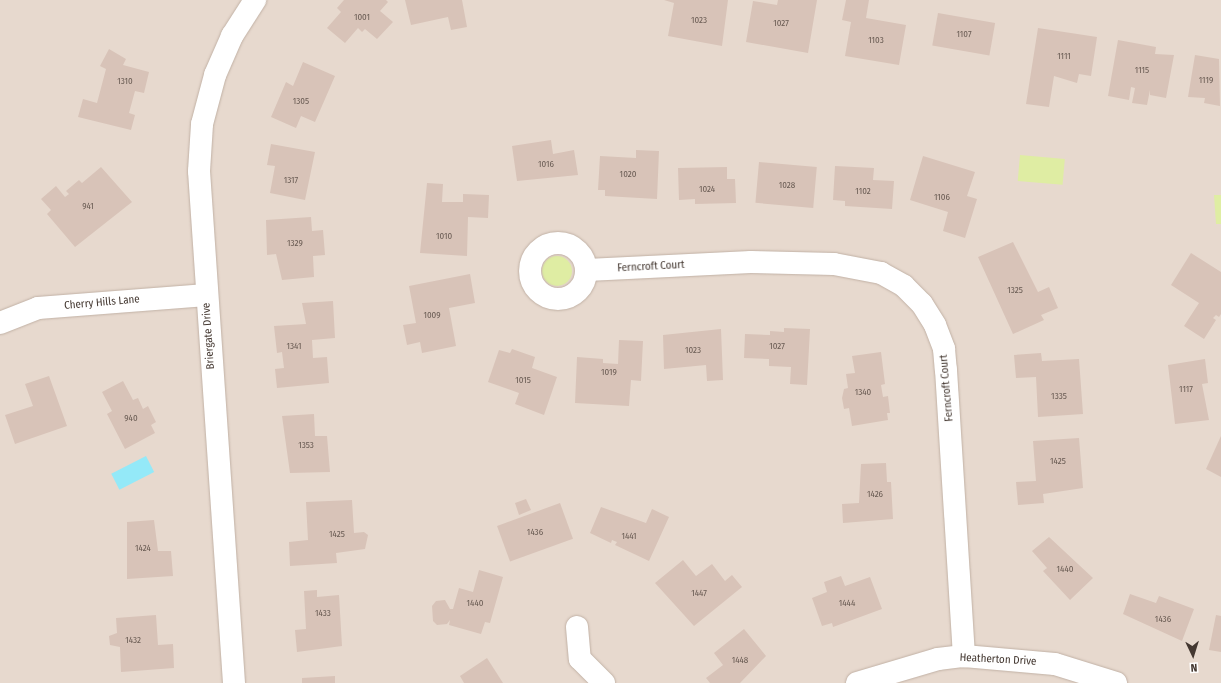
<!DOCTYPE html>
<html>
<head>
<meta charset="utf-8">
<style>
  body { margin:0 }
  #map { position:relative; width:1221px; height:683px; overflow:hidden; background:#f3e8e0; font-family:"Fira Sans Condensed",sans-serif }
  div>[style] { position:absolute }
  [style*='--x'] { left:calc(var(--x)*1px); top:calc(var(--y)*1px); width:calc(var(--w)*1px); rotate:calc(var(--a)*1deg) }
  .residential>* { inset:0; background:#e7d9ce; transform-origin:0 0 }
  .green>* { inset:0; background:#dfeda3; transform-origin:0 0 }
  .round { border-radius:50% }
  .water>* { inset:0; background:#94e9f8; transform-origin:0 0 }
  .building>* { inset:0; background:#d8c3b8; transform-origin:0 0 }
  .roads { filter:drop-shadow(0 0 1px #c1b1a5) drop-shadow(0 0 1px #c1b1a5) }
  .street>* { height:22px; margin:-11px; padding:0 11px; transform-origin:11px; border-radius:11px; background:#fff }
  .street>.ring { margin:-11px; padding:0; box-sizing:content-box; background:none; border:22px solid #fff; border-radius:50% }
  span { translate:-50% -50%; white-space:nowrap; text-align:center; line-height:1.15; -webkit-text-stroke:3.5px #fff; paint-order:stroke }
  .number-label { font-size:9px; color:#695b53 }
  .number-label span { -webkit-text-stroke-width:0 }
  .street-label { font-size:11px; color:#443831 }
  .north { position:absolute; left:1173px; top:635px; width:40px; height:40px; -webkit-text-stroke:3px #fff; paint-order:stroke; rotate:176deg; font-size:11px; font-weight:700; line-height:16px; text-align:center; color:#443831 }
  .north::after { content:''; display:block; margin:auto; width:14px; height:18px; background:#443831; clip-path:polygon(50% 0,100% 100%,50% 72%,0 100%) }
</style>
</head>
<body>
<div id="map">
  <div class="residential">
    <div style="left:0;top:0;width:1221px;height:683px"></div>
  </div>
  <div class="green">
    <div style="left:1020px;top:155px;width:45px;height:26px;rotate:5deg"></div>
    <div style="clip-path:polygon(1214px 195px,1221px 195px,1221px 224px,1216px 224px)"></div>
    <div class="round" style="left:542px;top:256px;width:30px;height:30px"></div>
  </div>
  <div class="water">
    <div style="left:146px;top:456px;width:18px;height:39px;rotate:63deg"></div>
  </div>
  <div class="building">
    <div style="clip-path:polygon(344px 0,386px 0,388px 2px,380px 11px,393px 22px,377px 39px,365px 29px,362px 32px,358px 28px,345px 43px,327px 28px,341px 12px,337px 8px)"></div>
    <div style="clip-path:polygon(405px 0,462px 0,467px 27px,451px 30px,448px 17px,411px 25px)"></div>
    <div style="clip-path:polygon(664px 0,728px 0,722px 46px,668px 36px,674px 3px)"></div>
    <div style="clip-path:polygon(778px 0,817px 0,808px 53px,746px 42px,753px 1px,777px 5px)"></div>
    <div style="clip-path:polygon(846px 0,869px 0,866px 18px,906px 25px,899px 65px,845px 56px,851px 22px,842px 20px)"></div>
    <div style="left:938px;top:13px;width:58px;height:33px;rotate:10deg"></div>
    <div style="clip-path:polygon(1038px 28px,1097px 37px,1091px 76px,1079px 74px,1077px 83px,1054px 76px,1049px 107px,1026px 104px)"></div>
    <div style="clip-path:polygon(1118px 40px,1156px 47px,1155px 54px,1174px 55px,1166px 98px,1150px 95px,1150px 90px,1147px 105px,1132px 103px,1135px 88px,1131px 87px,1129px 100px,1108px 96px)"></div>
    <div style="clip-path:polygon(109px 49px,126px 59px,123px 65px,149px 72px,144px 93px,135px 91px,129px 113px,135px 115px,131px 130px,78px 117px,83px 99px,97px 103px,106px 69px,100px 66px)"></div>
    <div style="clip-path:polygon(1195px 55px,1219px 59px,1220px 106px,1204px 103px,1205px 98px,1188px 97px)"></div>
    <div style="clip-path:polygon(303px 62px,335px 76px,315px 122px,301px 116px,296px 128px,271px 117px,286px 82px,293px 86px)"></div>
    <div style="clip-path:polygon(551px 140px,553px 154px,574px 150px,578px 175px,517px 181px,512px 146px)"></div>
    <div style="clip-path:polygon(271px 144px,315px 152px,305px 200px,270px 193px,275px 166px,267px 165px)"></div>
    <div style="clip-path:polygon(636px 150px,659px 151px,657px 199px,605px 196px,605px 190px,598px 190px,600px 156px,636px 158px)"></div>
    <div style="clip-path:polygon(923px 156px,975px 172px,967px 196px,977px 199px,965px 238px,943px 231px,948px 212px,910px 200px)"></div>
    <div style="left:759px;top:162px;width:58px;height:41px;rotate:5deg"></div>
    <div style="clip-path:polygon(835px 166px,874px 168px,873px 180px,894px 181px,892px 209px,845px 206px,845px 201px,833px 200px)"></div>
    <div style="clip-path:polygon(101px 167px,132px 202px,75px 247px,47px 214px,51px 210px,41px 199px,56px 186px,65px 197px,69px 194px,66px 191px,79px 180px,82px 183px)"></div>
    <div style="clip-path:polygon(727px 167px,727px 179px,735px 179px,736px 203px,695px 204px,695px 199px,679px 200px,678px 168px)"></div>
    <div style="clip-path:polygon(427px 183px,443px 184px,442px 202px,463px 202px,463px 194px,489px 195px,488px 218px,468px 217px,467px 256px,420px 253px)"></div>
    <div style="clip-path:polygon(311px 217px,312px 231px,323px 230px,325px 255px,313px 256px,314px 277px,282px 280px,276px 254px,267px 255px,266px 220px)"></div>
    <div style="clip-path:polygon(1013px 242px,1038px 292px,1049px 287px,1058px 308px,1041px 315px,1044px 320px,1013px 334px,978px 257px)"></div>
    <div style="clip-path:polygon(1191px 253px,1221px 272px,1221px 314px,1219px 317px,1216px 315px,1213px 318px,1216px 320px,1204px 339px,1184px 326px,1199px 303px,1171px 285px)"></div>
    <div style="clip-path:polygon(470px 274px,475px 303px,449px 308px,456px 346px,422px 353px,420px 342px,407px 345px,403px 325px,416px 323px,409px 286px)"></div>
    <div style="clip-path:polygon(333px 301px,335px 338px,312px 340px,313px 358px,327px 357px,329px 383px,277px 388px,275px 369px,284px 368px,282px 352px,277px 353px,274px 326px,306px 324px,302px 303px)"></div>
    <div style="clip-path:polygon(784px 328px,810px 329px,807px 385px,790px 384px,791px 367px,769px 366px,769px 359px,744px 358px,745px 334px,770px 335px,770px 331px,784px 332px)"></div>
    <div style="clip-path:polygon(721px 329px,723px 380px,707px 381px,706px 365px,664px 369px,663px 335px)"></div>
    <div style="clip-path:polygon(619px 340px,643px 341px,641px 381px,631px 380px,629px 406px,575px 403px,577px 357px,603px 359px,603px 363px,618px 364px)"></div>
    <div style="clip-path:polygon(512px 349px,535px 357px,532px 368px,557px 377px,544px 415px,515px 404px,519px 393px,488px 382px,499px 350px,510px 353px)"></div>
    <div style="clip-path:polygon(881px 352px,885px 384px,881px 385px,883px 397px,888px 396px,890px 413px,887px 413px,888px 420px,852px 426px,849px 408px,844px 409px,842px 398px,844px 389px,848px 388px,846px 374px,855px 373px,852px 356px)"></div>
    <div style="clip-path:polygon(1041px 353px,1042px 361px,1079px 359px,1083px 414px,1038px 417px,1036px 377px,1016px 378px,1014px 355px)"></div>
    <div style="clip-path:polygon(1205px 359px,1208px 383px,1202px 384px,1209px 420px,1175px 424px,1168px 365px)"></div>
    <div style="clip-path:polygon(49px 376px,67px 426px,15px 444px,5px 415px,33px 406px,25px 384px)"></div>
    <div style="clip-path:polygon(123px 381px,133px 400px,138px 398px,143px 409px,148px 406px,156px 422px,151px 425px,155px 433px,125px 449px,107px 414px,112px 411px,102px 392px)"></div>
    <div style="clip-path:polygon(314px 414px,315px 436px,327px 436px,330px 472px,290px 473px,282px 416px)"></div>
    <div style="clip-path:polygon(1221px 436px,1221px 477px,1206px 469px)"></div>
    <div style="clip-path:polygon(1079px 438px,1083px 488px,1043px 494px,1044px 503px,1018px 505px,1016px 482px,1036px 481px,1033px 441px)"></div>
    <div style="clip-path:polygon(886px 463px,887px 482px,891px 482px,893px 519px,843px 523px,842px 504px,859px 503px,861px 464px)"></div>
    <div style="clip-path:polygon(526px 499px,531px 510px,519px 515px,515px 503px)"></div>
    <div style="clip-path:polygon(352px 500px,354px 533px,364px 532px,368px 535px,365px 549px,336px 553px,337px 563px,290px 566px,289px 542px,308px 540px,306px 502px)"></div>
    <div style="left:560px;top:503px;width:38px;height:67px;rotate:70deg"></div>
    <div style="clip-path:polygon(601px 507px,646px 523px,652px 509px,669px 517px,649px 561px,615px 545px,617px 542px,612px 540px,611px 543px,590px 533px)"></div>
    <div style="clip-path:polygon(154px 520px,158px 551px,171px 551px,173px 576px,127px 579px,127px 522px)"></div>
    <div style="clip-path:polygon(1049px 537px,1093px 578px,1070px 600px,1043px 571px,1047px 568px,1032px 551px)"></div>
    <div style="clip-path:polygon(683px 560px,696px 576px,712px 564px,725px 581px,732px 575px,742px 587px,694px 626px,655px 583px)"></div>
    <div style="clip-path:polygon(479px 570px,503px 577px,490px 623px,485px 622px,481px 634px,449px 625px,450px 620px,447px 624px,437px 625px,433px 621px,432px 606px,436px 601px,445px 600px,450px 609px,453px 609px,459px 588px,473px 592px)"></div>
    <div style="clip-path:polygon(841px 576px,845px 586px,870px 577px,882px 609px,833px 627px,832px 623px,822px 626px,812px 598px,827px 592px,824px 582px)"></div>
    <div style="clip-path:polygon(317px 590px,317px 597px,339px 595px,342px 646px,297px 652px,295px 630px,306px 629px,304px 591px)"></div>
    <div style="clip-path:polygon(1130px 594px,1156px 603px,1159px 596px,1194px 609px,1182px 641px,1123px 614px)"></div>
    <div style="clip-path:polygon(156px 615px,158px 645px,173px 644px,174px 668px,121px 672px,120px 647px,110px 645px,109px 636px,117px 633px,116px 618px)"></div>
    <div style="clip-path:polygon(1216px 615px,1221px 616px,1221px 652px,1209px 650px)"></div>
    <div style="clip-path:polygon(744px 629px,766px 656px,740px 683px,710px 683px,706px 678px,723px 665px,714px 653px)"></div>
    <div style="clip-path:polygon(487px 658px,503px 683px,464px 683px,460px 676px)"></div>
    <div style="clip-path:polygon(335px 676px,335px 683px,302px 683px,302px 678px)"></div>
  </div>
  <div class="roads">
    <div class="street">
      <div class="ring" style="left:530px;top:243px;width:34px;height:34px"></div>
      <div style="--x:587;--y:270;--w:164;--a:-2.8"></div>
      <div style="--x:751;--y:262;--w:83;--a:1.4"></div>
      <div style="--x:834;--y:264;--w:48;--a:10.8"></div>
      <div style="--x:881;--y:273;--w:26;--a:29"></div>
      <div style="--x:904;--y:286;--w:25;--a:45"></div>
      <div style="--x:922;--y:304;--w:25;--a:58"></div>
      <div style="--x:935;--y:325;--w:26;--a:69"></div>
      <div style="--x:944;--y:349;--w:21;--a:85"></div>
      <div style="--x:946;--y:370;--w:287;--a:86.4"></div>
      <div style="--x:0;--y:323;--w:41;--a:-21.5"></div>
      <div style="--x:38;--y:308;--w:169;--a:-4.4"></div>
      <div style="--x:577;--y:627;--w:32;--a:85"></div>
      <div style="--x:580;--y:659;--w:34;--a:45"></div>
      <div style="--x:234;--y:683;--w:513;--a:-93.91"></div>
      <div style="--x:199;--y:171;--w:47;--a:-86.3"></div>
      <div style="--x:202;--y:124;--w:51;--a:-75.1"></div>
      <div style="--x:215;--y:75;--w:43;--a:-66.4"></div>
      <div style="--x:232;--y:36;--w:43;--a:-57.4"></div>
      <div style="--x:857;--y:683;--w:84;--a:-16.5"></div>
      <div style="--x:938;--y:659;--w:26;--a:-7"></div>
      <div style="--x:964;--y:656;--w:91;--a:5"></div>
      <div style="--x:1055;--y:664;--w:64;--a:17.3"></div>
    </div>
  </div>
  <div class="number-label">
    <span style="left:362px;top:17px">1001</span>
    <span style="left:699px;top:20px">1023</span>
    <span style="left:781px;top:23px">1027</span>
    <span style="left:964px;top:34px">1107</span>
    <span style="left:876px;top:40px">1103</span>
    <span style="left:1064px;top:56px">1111</span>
    <span style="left:1142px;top:70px">1115</span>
    <span style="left:1206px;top:80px">1119</span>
    <span style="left:125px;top:81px">1310</span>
    <span style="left:301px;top:101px">1305</span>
    <span style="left:546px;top:164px">1016</span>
    <span style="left:628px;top:174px">1020</span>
    <span style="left:291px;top:180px">1317</span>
    <span style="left:787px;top:185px">1028</span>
    <span style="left:707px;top:189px">1024</span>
    <span style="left:863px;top:191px">1102</span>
    <span style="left:942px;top:197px">1106</span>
    <span style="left:88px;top:206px">941</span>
    <span style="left:444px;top:236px">1010</span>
    <span style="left:295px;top:243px">1329</span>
    <span style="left:1015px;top:290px">1325</span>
    <span style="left:432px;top:315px">1009</span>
    <span style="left:294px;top:346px">1341</span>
    <span style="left:777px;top:346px">1027</span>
    <span style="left:693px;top:350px">1023</span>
    <span style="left:609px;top:372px">1019</span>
    <span style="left:523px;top:380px">1015</span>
    <span style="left:1186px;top:389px">1117</span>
    <span style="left:863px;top:392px">1340</span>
    <span style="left:1059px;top:396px">1335</span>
    <span style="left:131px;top:418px">940</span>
    <span style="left:306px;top:445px">1353</span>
    <span style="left:1058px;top:461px">1425</span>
    <span style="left:875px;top:494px">1426</span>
    <span style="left:535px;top:532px">1436</span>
    <span style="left:337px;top:534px">1425</span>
    <span style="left:629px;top:536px">1441</span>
    <span style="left:143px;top:548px">1424</span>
    <span style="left:1065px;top:569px">1440</span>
    <span style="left:699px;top:593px">1447</span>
    <span style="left:475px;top:603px">1440</span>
    <span style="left:847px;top:603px">1444</span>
    <span style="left:323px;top:613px">1433</span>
    <span style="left:1163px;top:619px">1436</span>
    <span style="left:133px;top:640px">1432</span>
    <span style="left:740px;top:660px">1448</span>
  </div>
  <div class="street-label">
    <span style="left:651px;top:267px;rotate:-3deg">Ferncroft Court</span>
    <span style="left:102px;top:303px;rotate:-5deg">Cherry Hills Lane</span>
    <span style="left:209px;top:336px;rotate:-94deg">Briergate Drive</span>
    <span style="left:947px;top:388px;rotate:-95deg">Ferncroft Court</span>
    <span style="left:998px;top:660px;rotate:3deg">Heatherton Drive</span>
  </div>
  <div class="north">N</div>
</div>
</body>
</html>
